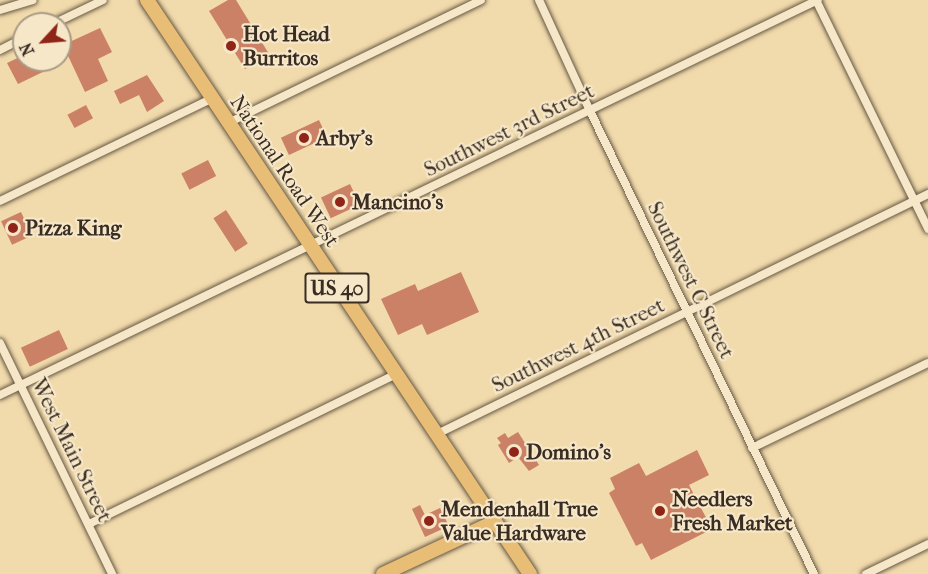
<!DOCTYPE html>
<html>
<head>
<meta charset="utf-8">
<style>
  body { margin:0 }
  #map { position:relative; width:928px; height:574px; overflow:hidden; background:#f1daab; font-family:"IM FELL French Canon",serif }
  div>[style] { position:absolute }
  [style*='--x'] { left:calc(var(--x)*1px); top:calc(var(--y)*1px); width:calc(var(--w)*1px); rotate:calc(var(--a)*1deg) }
  .building>* { inset:0; background:#cb8165; transform-origin:0 0 }
  .roads { filter:drop-shadow(0 0 2px #665845) drop-shadow(0 0 2px #665845) }
  .street>* { height:8px; margin:-4px; padding:0 4px; transform-origin:4px; border-radius:4px; background:#f6e7c8 }
  .primary>* { height:14px; margin:-7px; padding:0 7px; transform-origin:7px; border-radius:7px; background:#e8bd76 }
  .dots>* { width:16px; height:16px; translate:-50% -50%; box-sizing:border-box; border:3px solid #f6e7c8; border-radius:50% }
  span { translate:-50% -50%; white-space:nowrap; text-align:center; line-height:1.15; -webkit-text-stroke:4.5px #f6e7c8; paint-order:stroke }
  .shield-label span { padding:2px 4px; background:#f6e7c8; border:2px solid; border-radius:4px; -webkit-text-stroke-width:0 }
  .shield-label { font-size:20px; color:#382c23; font-weight:700 }
  .poi-label { font-size:21px; color:#382c23; font-weight:700 }
  .left { translate:0 -50%; text-align:left }
  .street-label { font-size:21px; color:#382c23 }
  .north { position:absolute; left:12px; top:12px; width:60px; height:60px; box-sizing:border-box; background:#f6e7c8; border:2px solid #aa9c86; border-radius:50%; rotate:244deg; font-size:16px; font-weight:700; line-height:24px; text-align:center; color:#382c23 }
  .north::after { content:''; display:block; margin:auto; width:21px; height:27px; background:#8f2418; clip-path:polygon(50% 0,100% 100%,50% 72%,0 100%) }
</style>
</head>
<body>
<div id="map">
  <div class="building">
    <div style="clip-path:polygon(228px 0,236px 0,269px 54px,245px 69px,209px 11px)"></div>
    <div style="clip-path:polygon(100px 28px,112px 52px,98px 59px,108px 81px,85px 92px,63px 45px)"></div>
    <div style="clip-path:polygon(24px 55px,24px 60px,48px 60px,51px 68px,18px 84px,7px 63px)"></div>
    <div style="clip-path:polygon(147px 75px,164px 101px,147px 112px,139px 95px,120px 104px,114px 91px)"></div>
    <div style="left:86px;top:105px;width:15px;height:21px;rotate:62deg"></div>
    <div style="left:319px;top:120px;width:19px;height:42px;rotate:65deg"></div>
    <div style="left:208px;top:160px;width:18px;height:30px;rotate:63deg"></div>
    <div style="left:350px;top:184px;width:23px;height:32px;rotate:65deg"></div>
    <div style="left:226px;top:210px;width:40px;height:15px;rotate:57deg"></div>
    <div style="left:21px;top:212px;width:26px;height:22px;rotate:65deg"></div>
    <div style="clip-path:polygon(461px 272px,479px 312px,427px 335px,422px 324px,398px 335px,381px 299px,415px 284px,418px 291px)"></div>
    <div style="left:59px;top:330px;width:21px;height:42px;rotate:65deg"></div>
    <div style="clip-path:polygon(518px 432px,539px 465px,529px 471px,518px 457px,509px 463px,498px 445px,501px 443px,497px 438px,505px 433px,508px 438px)"></div>
    <div style="clip-path:polygon(697px 450px,709px 475px,689px 485px,712px 529px,651px 560px,642px 543px,636px 546px,609px 493px,615px 489px,610px 478px,639px 463px,646px 476px)"></div>
    <div style="clip-path:polygon(420px 505px,425px 515px,440px 508px,449px 526px,425px 537px,412px 509px)"></div>
  </div>
  <div class="roads">
    <div class="street">
      <div style="--x:539;--y:0;--w:122;--a:65.3"></div>
      <div style="--x:590;--y:111;--w:514;--a:64.18"></div>
      <div style="--x:816;--y:0;--w:255;--a:63.9"></div>
      <div style="--x:0;--y:10;--w:34;--a:-17"></div>
      <div style="--x:53;--y:24;--w:55;--a:-25.6"></div>
      <div style="--x:0;--y:50;--w:27;--a:-27"></div>
      <div style="--x:228;--y:123;--w:281;--a:-25.9"></div>
      <div style="--x:0;--y:201;--w:234;--a:-25.8"></div>
      <div style="--x:0;--y:343;--w:257;--a:64.1"></div>
      <div style="--x:0;--y:395;--w:908;--a:-25.78"></div>
      <div style="--x:437;--y:434;--w:547;--a:-26.05"></div>
      <div style="--x:752;--y:448;--w:195;--a:-25.8"></div>
      <div style="--x:89;--y:524;--w:340;--a:-26"></div>
      <div style="--x:866;--y:574;--w:69;--a:-25.8"></div>
    </div>
    <div class="primary">
      <div style="--x:147;--y:0;--w:690;--a:56.29"></div>
      <div style="--x:383;--y:574;--w:123;--a:-25.1"></div>
    </div>
  </div>
  <div class="dots">
    <div style="left:231px;top:46px;background:#8f2418"></div>
    <div style="left:304px;top:138px;background:#8f2418"></div>
    <div style="left:340px;top:202px;background:#8f2418"></div>
    <div style="left:13px;top:228px;background:#8f2418"></div>
    <div style="left:514px;top:452px;background:#8f2418"></div>
    <div style="left:660px;top:511px;background:#8f2418"></div>
    <div style="left:429px;top:521px;background:#8f2418"></div>
  </div>
  <div class="shield-label">
    <span style="left:337px;top:288px">US 40</span>
  </div>
  <div class="poi-label">
    <span class="left" style="left:243px;top:46px">Hot Head<br>Burritos</span>
    <span class="left" style="left:316px;top:138px">Arby's</span>
    <span class="left" style="left:352px;top:202px">Mancino's</span>
    <span class="left" style="left:25px;top:228px">Pizza King</span>
    <span class="left" style="left:526px;top:452px">Domino's</span>
    <span class="left" style="left:672px;top:511px">Needlers<br>Fresh Market</span>
    <span class="left" style="left:441px;top:521px">Mendenhall True<br>Value Hardware</span>
  </div>
  <div class="street-label">
    <span style="left:509px;top:130px;rotate:-26deg">Southwest 3rd Street</span>
    <span style="left:285px;top:171px;rotate:56deg">National Road West</span>
    <span style="left:691px;top:280px;rotate:64deg">Southwest C Street</span>
    <span style="left:578px;top:345px;rotate:-26deg">Southwest 4th Street</span>
    <span style="left:72px;top:450px;rotate:64deg">West Main Street</span>
  </div>
  <div class="north">N</div>
</div>
</body>
</html>
